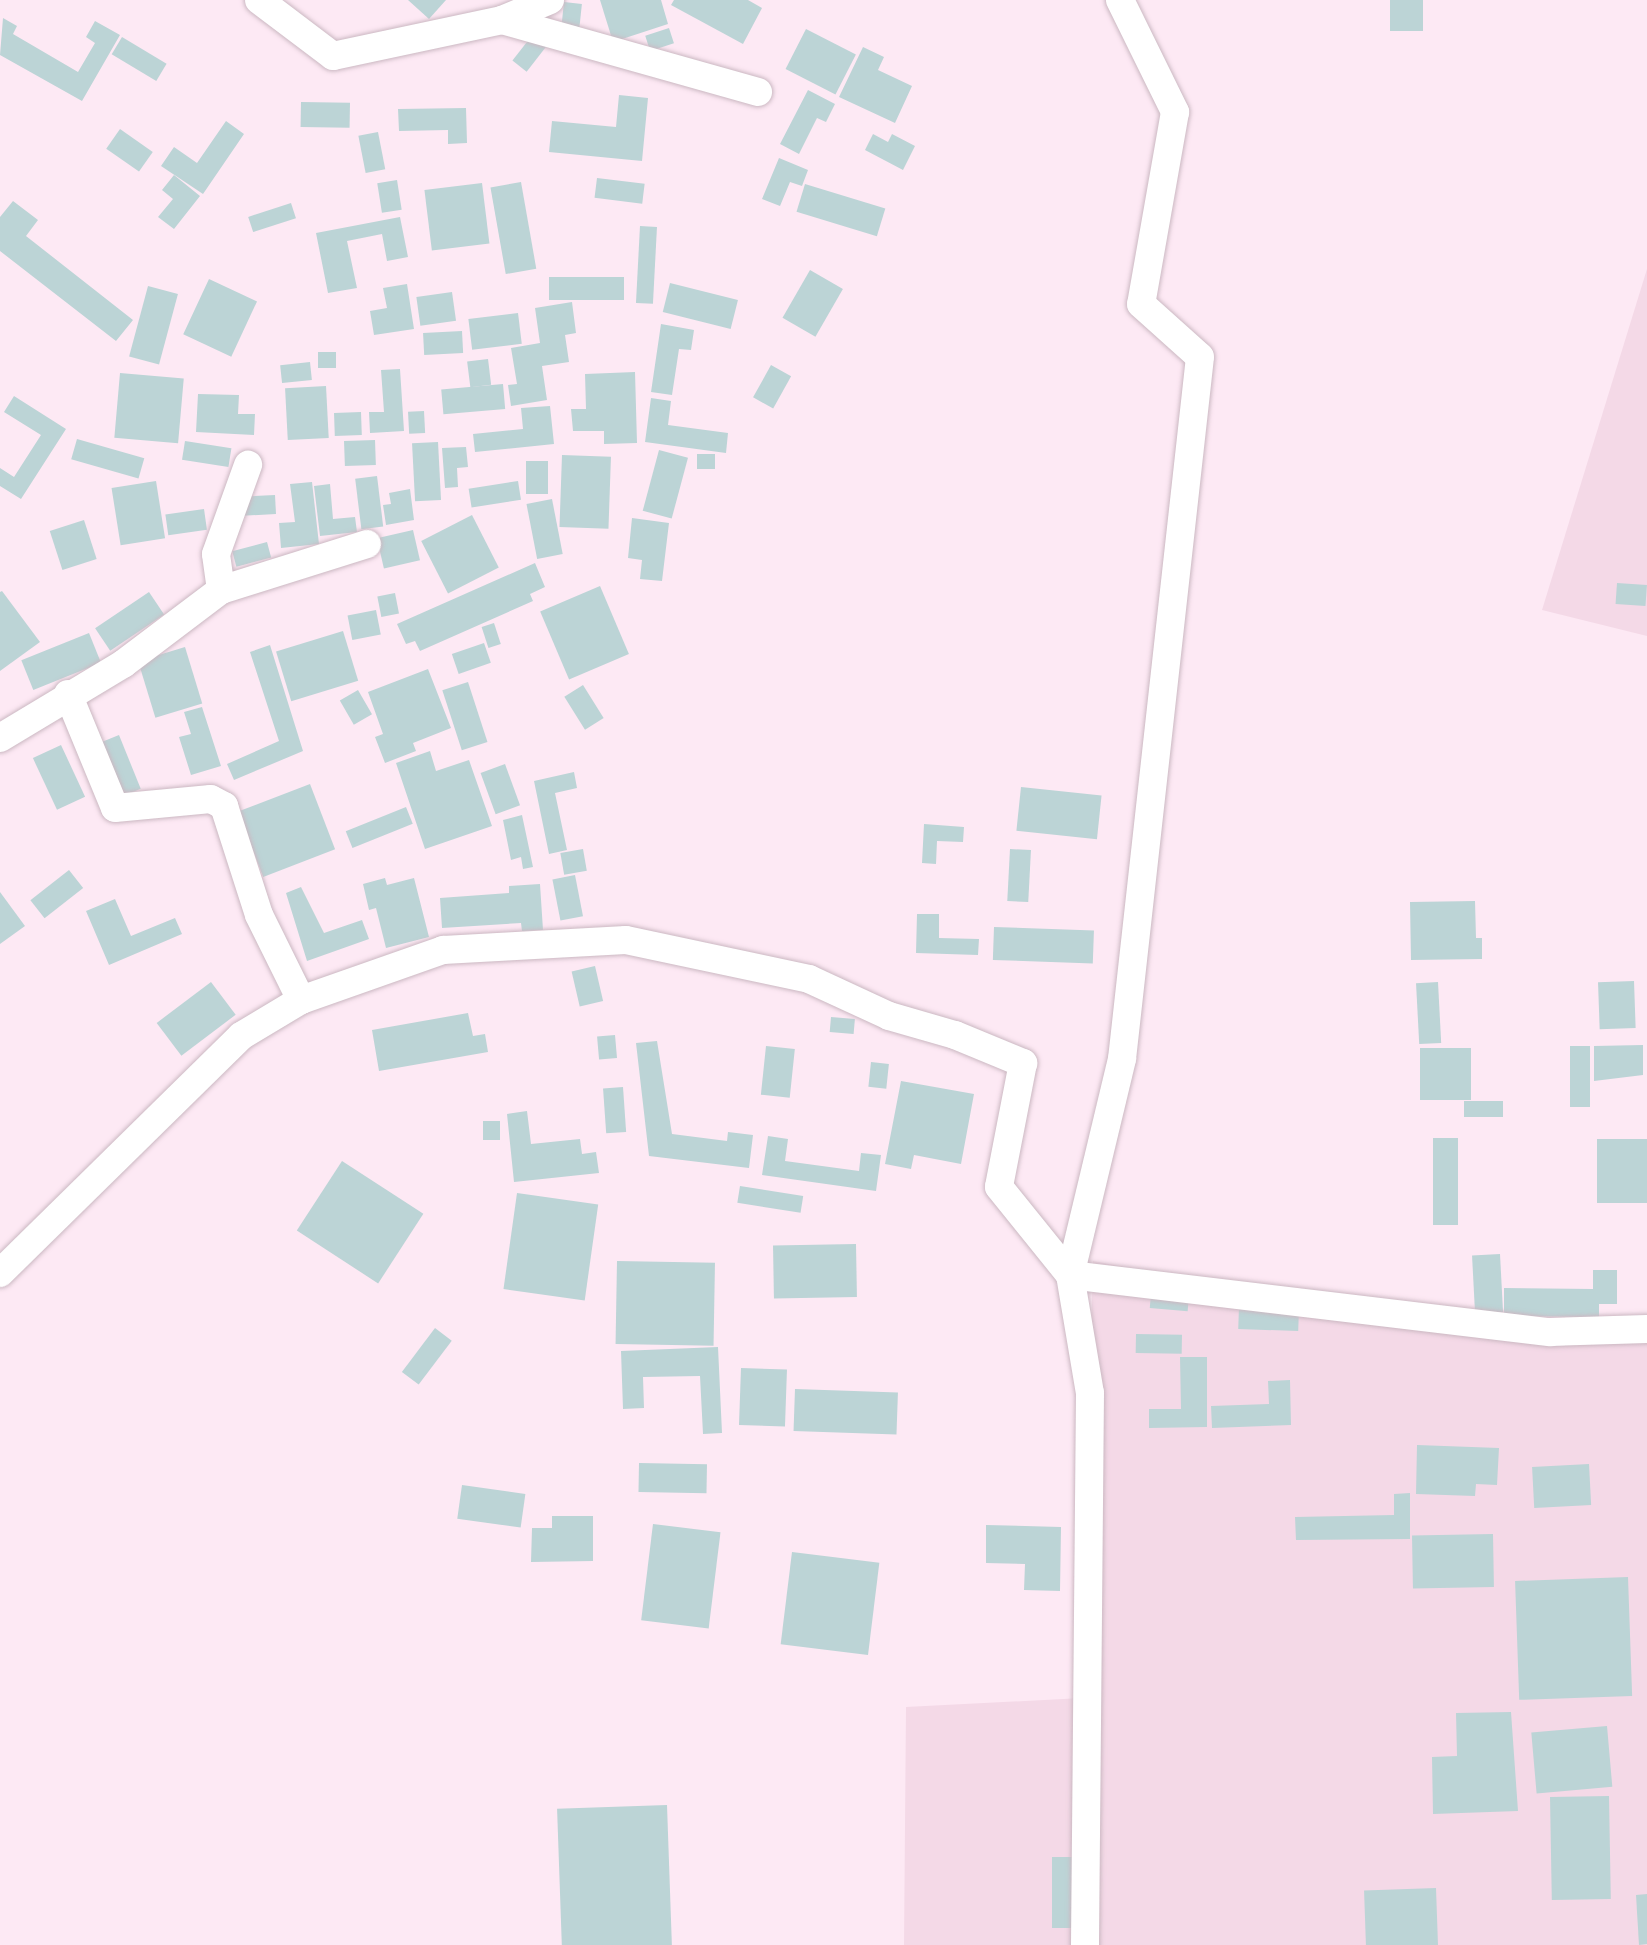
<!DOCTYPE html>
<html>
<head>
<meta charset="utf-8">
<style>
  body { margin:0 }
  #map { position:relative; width:1647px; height:1945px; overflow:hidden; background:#fde9f4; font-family:Cabin,sans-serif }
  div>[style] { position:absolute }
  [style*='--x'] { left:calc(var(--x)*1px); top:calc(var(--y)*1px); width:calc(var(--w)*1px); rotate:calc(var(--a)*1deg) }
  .built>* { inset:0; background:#f4d9e7 }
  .building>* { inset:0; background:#bcd4d6; transform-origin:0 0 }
  .roads { filter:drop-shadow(0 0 2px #cbb8c2) drop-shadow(0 0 2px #cbb8c2) }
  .street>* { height:28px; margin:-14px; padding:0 14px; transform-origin:14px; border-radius:14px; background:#fff }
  span { translate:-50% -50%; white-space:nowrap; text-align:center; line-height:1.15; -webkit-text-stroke:8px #fdfdfd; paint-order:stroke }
</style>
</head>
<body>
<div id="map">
  <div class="built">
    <div style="clip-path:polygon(1647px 269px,1647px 636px,1542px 610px)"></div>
    <div style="clip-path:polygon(1093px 1261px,1475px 1333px,1647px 1324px,1647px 1945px,904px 1945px,906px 1707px,1082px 1698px)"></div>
  </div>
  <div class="building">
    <div style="clip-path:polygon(408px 0,446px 0,429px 19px)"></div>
    <div style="clip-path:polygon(600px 0,661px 0,668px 24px,613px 42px)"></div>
    <div style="clip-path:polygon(674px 0,748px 0,762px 8px,743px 44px,671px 5px)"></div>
    <div style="left:1390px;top:0;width:33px;height:31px"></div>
    <div style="left:564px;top:2px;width:18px;height:25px;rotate:6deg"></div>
    <div style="clip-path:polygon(3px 18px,17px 26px,13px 34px,78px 72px,95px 43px,86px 37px,95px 21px,120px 35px,82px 101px,0 55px)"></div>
    <div style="left:669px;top:28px;width:16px;height:25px;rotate:72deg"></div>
    <div style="left:806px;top:29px;width:56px;height:45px;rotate:27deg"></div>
    <div style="left:534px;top:33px;width:18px;height:35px;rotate:38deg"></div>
    <div style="left:122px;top:37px;width:52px;height:20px;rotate:31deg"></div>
    <div style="clip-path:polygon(863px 47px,884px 57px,878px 70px,912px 86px,895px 123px,839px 97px)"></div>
    <div style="clip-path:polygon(808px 90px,835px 104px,826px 122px,817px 118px,799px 154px,780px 144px)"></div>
    <div style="clip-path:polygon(619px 95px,648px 98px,642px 161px,549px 152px,552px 121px,616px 127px)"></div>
    <div style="left:301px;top:102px;width:49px;height:25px;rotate:1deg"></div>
    <div style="clip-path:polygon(466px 108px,467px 143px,448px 144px,448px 130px,399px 131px,398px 109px)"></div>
    <div style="clip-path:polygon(226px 121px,244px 134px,203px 194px,161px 166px,174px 147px,197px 163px)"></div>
    <div style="left:120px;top:129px;width:40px;height:24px;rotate:35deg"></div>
    <div style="left:378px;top:132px;width:38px;height:20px;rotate:79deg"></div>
    <div style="clip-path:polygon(873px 134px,888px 142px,892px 134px,915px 146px,903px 170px,865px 150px)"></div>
    <div style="clip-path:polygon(779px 158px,808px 170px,802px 186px,790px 182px,780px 206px,762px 199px)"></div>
    <div style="clip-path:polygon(174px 175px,200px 196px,174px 229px,158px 217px,173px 199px,162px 190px)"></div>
    <div style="left:597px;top:178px;width:48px;height:20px;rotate:7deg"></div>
    <div style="left:397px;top:180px;width:30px;height:20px;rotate:81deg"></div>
    <div style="left:521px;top:182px;width:88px;height:31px;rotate:80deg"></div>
    <div style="left:482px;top:183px;width:61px;height:58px;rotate:83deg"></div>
    <div style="left:805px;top:184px;width:84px;height:29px;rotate:17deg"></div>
    <div style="clip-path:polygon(13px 201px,38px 220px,26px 236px,133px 320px,116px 341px,0 251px,0 217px)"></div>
    <div style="left:291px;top:203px;width:16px;height:45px;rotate:72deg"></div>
    <div style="clip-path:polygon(400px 217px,408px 257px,387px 261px,382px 234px,347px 241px,357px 288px,328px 293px,316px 233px)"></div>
    <div style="left:640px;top:226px;width:17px;height:77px;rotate:3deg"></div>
    <div style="left:810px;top:270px;width:38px;height:55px;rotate:30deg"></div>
    <div style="left:624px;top:277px;width:23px;height:75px;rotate:90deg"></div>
    <div style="left:209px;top:279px;width:53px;height:61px;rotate:25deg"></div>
    <div style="left:670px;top:283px;width:70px;height:30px;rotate:14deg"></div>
    <div style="clip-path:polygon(407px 284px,414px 329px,374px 335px,370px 311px,387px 308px,383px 288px)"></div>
    <div style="left:148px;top:286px;width:31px;height:73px;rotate:15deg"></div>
    <div style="left:452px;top:292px;width:29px;height:36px;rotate:82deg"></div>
    <div style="clip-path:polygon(572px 302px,576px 333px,565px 335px,569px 362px,542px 366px,547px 400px,511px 406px,508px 385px,517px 384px,511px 348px,540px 343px,535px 308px)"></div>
    <div style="left:518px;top:313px;width:31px;height:50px;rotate:83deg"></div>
    <div style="clip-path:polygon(661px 324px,694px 330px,691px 350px,679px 349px,672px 395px,651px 392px)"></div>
    <div style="left:462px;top:331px;width:22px;height:39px;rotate:87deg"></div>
    <div style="left:336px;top:352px;width:16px;height:18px;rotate:90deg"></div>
    <div style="left:488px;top:359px;width:26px;height:21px;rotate:83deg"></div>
    <div style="left:310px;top:362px;width:18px;height:30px;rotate:84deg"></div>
    <div style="left:771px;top:365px;width:23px;height:37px;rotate:29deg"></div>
    <div style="clip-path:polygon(400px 369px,404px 431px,370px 433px,369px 412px,384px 412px,381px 370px)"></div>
    <div style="clip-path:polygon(635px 372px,637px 443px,604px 444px,604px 431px,573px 431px,571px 409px,586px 409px,585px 374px)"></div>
    <div style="left:120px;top:373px;width:64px;height:65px;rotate:5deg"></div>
    <div style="left:503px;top:384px;width:25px;height:62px;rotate:85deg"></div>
    <div style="left:326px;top:386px;width:52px;height:41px;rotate:87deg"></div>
    <div style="clip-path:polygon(198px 394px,239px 395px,238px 414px,255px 414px,254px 435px,196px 432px)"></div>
    <div style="clip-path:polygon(14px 396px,66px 429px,21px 499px,0 486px,0 468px,14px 477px,41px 435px,4px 412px)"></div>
    <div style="clip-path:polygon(651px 398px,671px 401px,668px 425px,728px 433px,726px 453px,645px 442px)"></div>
    <div style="clip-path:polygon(550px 406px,554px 444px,475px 452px,473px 434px,523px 429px,521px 408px)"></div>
    <div style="left:424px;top:411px;width:22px;height:16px;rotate:87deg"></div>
    <div style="left:361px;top:412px;width:23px;height:27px;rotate:88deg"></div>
    <div style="left:77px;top:439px;width:70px;height:21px;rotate:16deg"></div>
    <div style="left:375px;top:440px;width:25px;height:31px;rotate:88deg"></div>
    <div style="left:185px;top:441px;width:47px;height:19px;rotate:9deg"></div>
    <div style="left:438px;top:442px;width:58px;height:26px;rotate:87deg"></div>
    <div style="clip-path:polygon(466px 447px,468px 467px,457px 468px,458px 487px,445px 488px,442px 448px)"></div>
    <div style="left:659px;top:450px;width:30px;height:63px;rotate:15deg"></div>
    <div style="left:697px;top:454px;width:18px;height:15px"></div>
    <div style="left:562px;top:455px;width:49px;height:72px;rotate:2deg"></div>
    <div style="left:526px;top:461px;width:22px;height:33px"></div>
    <div style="left:377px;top:476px;width:51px;height:22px;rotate:83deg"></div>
    <div style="left:156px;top:481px;width:58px;height:45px;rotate:81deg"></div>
    <div style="left:518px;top:481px;width:19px;height:50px;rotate:81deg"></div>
    <div style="clip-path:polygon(312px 482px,319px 544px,281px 548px,279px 523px,295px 522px,290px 484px)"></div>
    <div style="clip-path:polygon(330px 484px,333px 519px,355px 517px,357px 532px,320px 536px,314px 486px)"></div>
    <div style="clip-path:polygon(410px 489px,414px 520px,386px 525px,383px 505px,391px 504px,389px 493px)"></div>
    <div style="left:275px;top:495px;width:19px;height:34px;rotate:87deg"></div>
    <div style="left:552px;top:499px;width:56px;height:26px;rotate:79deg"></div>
    <div style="left:204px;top:509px;width:21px;height:39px;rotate:82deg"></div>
    <div style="left:472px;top:515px;width:59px;height:57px;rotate:63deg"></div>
    <div style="clip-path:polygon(632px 518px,669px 523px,662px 581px,640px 579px,642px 560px,628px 558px)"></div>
    <div style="left:84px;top:520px;width:41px;height:36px;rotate:72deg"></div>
    <div style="left:413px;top:530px;width:31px;height:37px;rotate:77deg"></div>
    <div style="left:267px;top:542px;width:16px;height:36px;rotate:75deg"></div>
    <div style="clip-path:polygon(535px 563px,545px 587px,530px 594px,533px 601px,420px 651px,415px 641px,406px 644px,397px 624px)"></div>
    <div style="left:1617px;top:583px;width:30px;height:21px;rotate:4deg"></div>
    <div style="left:600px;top:586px;width:74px;height:65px;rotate:67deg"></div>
    <div style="clip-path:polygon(2px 591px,40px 642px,0 671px,0 592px)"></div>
    <div style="left:149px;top:592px;width:27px;height:65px;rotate:56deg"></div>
    <div style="left:395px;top:593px;width:21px;height:18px;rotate:79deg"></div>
    <div style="left:376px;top:610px;width:25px;height:29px;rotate:79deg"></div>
    <div style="left:494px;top:623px;width:22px;height:13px;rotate:72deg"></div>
    <div style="left:343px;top:631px;width:52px;height:70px;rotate:73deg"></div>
    <div style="left:89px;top:633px;width:32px;height:73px;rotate:68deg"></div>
    <div style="left:484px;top:643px;width:21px;height:34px;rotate:71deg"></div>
    <div style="clip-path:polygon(270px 645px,303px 751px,234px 780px,227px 764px,279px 741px,250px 652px)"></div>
    <div style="left:185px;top:647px;width:59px;height:49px;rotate:73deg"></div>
    <div style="clip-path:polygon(428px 669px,451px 728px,413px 743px,416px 751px,385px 763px,375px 737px,383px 734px,368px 692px)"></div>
    <div style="left:468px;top:682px;width:63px;height:27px;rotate:72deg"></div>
    <div style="left:583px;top:685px;width:39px;height:22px;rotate:58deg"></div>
    <div style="left:358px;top:690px;width:28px;height:21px;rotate:60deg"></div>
    <div style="clip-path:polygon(202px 707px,221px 766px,191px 775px,179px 737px,191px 734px,184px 712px)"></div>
    <div style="left:119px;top:735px;width:58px;height:18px;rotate:68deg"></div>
    <div style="left:61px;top:745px;width:57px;height:31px;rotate:65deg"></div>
    <div style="clip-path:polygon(430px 751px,436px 771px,469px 760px,492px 826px,425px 849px,396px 763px)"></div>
    <div style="left:505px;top:764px;width:44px;height:26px;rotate:70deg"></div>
    <div style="clip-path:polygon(574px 772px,577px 788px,555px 793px,567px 850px,549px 854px,534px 781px)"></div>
    <div style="left:310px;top:784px;width:70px;height:77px;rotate:69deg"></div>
    <div style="left:1021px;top:787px;width:81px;height:44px;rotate:6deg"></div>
    <div style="left:406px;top:807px;width:18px;height:65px;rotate:68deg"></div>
    <div style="clip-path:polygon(522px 815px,533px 867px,523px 869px,521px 857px,511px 860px,503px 820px)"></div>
    <div style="clip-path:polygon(924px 824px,964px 827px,963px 842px,937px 841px,936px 864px,922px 863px)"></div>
    <div style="left:583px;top:849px;width:22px;height:23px;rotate:80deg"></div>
    <div style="left:1010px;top:849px;width:21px;height:52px;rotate:3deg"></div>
    <div style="left:69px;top:870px;width:23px;height:49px;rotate:52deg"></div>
    <div style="left:575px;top:875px;width:42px;height:23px;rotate:79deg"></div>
    <div style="clip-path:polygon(385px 878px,387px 885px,414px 878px,429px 937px,386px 948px,376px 908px,369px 910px,363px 884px)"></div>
    <div style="clip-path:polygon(540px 884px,543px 930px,522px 931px,521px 923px,442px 928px,440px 898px,509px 893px,509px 886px)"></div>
    <div style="clip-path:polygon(301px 887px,324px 933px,362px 920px,369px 939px,307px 961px,286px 893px)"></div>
    <div style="clip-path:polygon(0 892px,25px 926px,0 944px)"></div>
    <div style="clip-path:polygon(115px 899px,131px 936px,175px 918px,182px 934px,109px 965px,86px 911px)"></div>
    <div style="clip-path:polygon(1475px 901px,1476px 938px,1482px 938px,1482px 959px,1411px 960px,1410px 902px)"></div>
    <div style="clip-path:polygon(917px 914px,939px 914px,939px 938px,979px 939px,978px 955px,916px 953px)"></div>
    <div style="left:994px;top:927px;width:100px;height:33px;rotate:2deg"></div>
    <div style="left:595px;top:966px;width:36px;height:24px;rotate:77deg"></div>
    <div style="left:1634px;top:981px;width:47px;height:36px;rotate:88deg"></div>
    <div style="left:211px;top:982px;width:41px;height:68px;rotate:53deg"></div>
    <div style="left:1438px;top:982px;width:61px;height:22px;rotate:87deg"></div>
    <div style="clip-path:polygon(468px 1013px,473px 1036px,485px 1034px,488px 1052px,379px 1071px,372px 1030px)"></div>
    <div style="left:831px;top:1017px;width:24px;height:15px;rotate:5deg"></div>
    <div style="left:615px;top:1035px;width:23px;height:18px;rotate:85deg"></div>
    <div style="clip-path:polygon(657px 1041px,672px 1134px,727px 1141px,728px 1132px,753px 1135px,749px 1168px,649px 1156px,636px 1043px)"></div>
    <div style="clip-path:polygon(1643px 1045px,1643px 1075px,1594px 1081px,1594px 1046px)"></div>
    <div style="left:766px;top:1046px;width:29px;height:49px;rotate:6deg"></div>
    <div style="left:1570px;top:1046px;width:20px;height:61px"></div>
    <div style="left:1420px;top:1048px;width:51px;height:52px"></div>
    <div style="left:871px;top:1062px;width:18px;height:25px;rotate:6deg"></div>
    <div style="clip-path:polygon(901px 1081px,974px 1094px,961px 1164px,914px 1155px,911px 1169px,885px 1164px)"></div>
    <div style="left:623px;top:1087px;width:45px;height:20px;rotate:86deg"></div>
    <div style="left:1503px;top:1101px;width:16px;height:39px;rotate:90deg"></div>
    <div style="clip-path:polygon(527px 1111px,531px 1144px,580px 1139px,582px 1154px,596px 1152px,599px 1173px,514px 1182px,507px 1114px)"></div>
    <div style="left:483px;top:1121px;width:17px;height:19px"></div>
    <div style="clip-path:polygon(768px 1136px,788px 1139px,785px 1161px,859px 1171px,861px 1153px,881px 1155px,876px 1191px,762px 1175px)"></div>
    <div style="left:1433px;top:1138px;width:25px;height:87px"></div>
    <div style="left:1647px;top:1139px;width:64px;height:50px;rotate:90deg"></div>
    <div style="left:342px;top:1161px;width:97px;height:83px;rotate:33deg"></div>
    <div style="left:740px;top:1186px;width:64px;height:17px;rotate:9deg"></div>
    <div style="left:517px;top:1193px;width:82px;height:97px;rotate:8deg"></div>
    <div style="left:856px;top:1244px;width:53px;height:83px;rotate:89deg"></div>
    <div style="left:1500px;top:1254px;width:58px;height:28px;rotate:87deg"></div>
    <div style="left:617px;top:1261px;width:98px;height:83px;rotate:1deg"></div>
    <div style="clip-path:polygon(1593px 1270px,1617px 1270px,1617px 1304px,1599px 1304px,1599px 1317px,1504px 1316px,1504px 1288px,1593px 1289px)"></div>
    <div style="left:1151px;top:1294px;width:38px;height:14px;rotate:5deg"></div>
    <div style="left:1239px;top:1307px;width:60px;height:22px;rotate:2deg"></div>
    <div style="left:435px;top:1328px;width:21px;height:55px;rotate:37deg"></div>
    <div style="left:1136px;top:1334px;width:46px;height:19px;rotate:1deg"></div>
    <div style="clip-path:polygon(718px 1347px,722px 1433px,703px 1434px,700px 1376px,643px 1377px,644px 1408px,623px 1409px,621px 1351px)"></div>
    <div style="clip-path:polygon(1180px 1357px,1207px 1357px,1207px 1427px,1149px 1428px,1149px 1409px,1181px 1409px)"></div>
    <div style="left:741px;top:1368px;width:46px;height:57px;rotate:2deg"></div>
    <div style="clip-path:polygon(1290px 1380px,1291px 1425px,1212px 1428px,1211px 1406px,1269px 1404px,1268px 1381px)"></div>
    <div style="left:795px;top:1389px;width:103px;height:42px;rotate:2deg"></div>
    <div style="clip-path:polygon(1417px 1445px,1499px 1448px,1497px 1485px,1476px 1484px,1475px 1496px,1416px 1494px)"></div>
    <div style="left:639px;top:1463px;width:68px;height:29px;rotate:1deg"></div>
    <div style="left:1589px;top:1464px;width:41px;height:57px;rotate:87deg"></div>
    <div style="left:462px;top:1485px;width:64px;height:34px;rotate:8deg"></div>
    <div style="clip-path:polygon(1410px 1493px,1410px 1539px,1296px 1540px,1295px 1517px,1394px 1515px,1394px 1494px)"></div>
    <div style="clip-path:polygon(552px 1516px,593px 1516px,593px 1561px,531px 1562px,532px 1528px,552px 1528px)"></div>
    <div style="left:653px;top:1524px;width:68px;height:97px;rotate:7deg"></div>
    <div style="clip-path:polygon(986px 1525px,1061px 1527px,1060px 1591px,1024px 1590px,1025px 1564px,986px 1563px)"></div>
    <div style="left:1493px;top:1534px;width:53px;height:81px;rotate:89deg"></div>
    <div style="left:792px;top:1552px;width:88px;height:93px;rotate:7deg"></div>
    <div style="left:1628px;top:1577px;width:119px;height:113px;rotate:88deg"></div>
    <div style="clip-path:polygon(1511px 1712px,1518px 1811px,1433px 1814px,1432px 1757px,1457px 1756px,1456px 1713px)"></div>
    <div style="left:1607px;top:1726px;width:61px;height:76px;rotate:85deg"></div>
    <div style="left:1609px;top:1796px;width:103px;height:59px;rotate:89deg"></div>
    <div style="left:667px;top:1805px;width:140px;height:110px;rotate:88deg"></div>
    <div style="left:1052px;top:1857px;width:23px;height:71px"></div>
    <div style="left:1436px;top:1888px;width:57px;height:72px;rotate:88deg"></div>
    <div style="clip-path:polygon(1647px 1894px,1647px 1944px,1639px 1945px,1636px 1895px)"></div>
  </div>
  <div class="roads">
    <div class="street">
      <div style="--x:259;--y:0;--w:93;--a:37.1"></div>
      <div style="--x:333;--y:56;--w:173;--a:-12"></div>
      <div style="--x:502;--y:20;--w:266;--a:15.7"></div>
      <div style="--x:1120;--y:0;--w:125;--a:63.8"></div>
      <div style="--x:1175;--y:112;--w:195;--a:100"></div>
      <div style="--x:1141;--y:304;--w:79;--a:41.9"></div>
      <div style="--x:1200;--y:357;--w:706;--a:96.34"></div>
      <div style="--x:1122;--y:1059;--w:222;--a:103.5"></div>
      <div style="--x:1070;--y:1275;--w:484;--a:6.8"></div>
      <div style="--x:1551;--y:1332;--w:96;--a:-1.8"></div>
      <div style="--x:502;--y:20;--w:52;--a:-22.6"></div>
      <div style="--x:221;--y:590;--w:36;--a:-98"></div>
      <div style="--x:216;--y:554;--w:95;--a:-70.2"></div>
      <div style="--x:68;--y:694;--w:123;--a:67.6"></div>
      <div style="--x:115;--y:808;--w:96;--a:-5.4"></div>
      <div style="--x:211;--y:799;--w:15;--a:28"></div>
      <div style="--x:224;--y:806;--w:114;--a:72.2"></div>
      <div style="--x:259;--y:915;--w:95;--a:63.7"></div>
      <div style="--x:0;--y:738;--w:144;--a:-31"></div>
      <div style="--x:123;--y:664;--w:123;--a:-37.1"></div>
      <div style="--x:221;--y:590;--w:153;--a:-17.5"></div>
      <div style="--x:0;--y:1273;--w:338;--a:-44.5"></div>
      <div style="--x:241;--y:1036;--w:70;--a:-31"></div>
      <div style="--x:301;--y:1000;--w:151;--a:-19.4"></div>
      <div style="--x:443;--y:950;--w:183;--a:-3.1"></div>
      <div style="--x:626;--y:940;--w:187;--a:12"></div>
      <div style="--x:809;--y:979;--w:88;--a:24.8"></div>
      <div style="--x:889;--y:1016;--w:69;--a:16.1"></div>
      <div style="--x:955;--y:1035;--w:74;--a:22.4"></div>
      <div style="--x:1023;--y:1063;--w:126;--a:101"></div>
      <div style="--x:999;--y:1187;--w:113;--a:51.1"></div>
      <div style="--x:1070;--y:1275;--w:120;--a:80.4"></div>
      <div style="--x:1090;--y:1393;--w:552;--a:90.52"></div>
    </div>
  </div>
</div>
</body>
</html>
